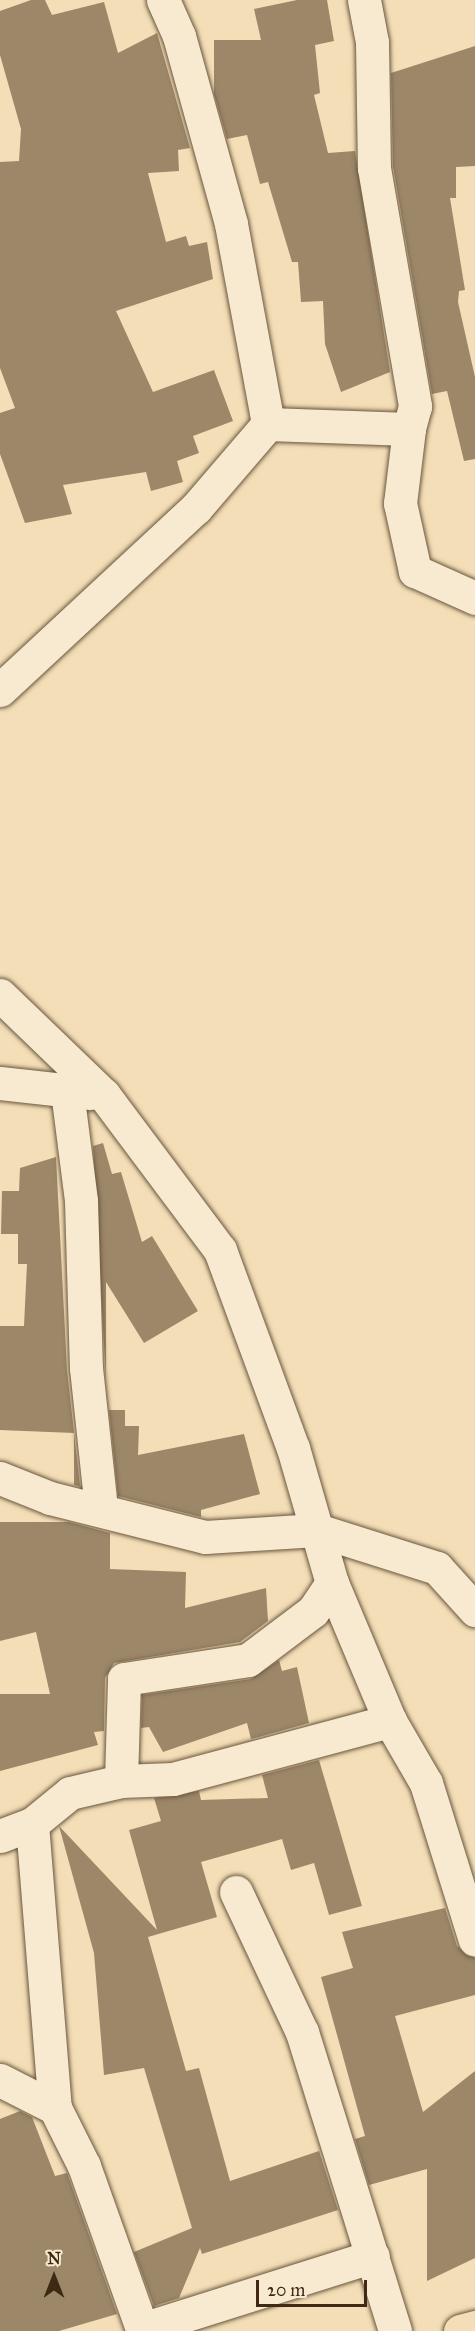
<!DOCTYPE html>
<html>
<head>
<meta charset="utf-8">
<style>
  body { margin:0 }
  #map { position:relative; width:475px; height:2331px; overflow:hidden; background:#f3deb7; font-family:"IM FELL Great Primer",serif }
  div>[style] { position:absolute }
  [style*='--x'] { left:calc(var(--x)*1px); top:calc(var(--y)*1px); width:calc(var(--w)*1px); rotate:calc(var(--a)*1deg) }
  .building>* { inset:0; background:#9c8769 }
  .roads { filter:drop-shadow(0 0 2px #6a563d) drop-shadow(0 0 2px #6a563d) }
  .minor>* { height:33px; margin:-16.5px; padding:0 16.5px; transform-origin:16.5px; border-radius:16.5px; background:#f7ead0 }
  .trunk>* { height:33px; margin:-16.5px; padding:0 16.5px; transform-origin:16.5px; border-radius:16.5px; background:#f3deb7 }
  span { translate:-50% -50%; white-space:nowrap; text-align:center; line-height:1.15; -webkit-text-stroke:4.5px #f7ead0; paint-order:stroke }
  .north { position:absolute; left:24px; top:2247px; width:60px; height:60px; -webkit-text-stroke:4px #f7ead0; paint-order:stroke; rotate:0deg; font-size:16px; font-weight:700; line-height:24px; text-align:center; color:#3d2914 }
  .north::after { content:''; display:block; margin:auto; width:21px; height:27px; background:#3d2914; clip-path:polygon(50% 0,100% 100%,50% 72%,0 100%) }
  .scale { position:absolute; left:256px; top:2280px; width:111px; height:27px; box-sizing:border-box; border:3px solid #3d2914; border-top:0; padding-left:8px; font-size:18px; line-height:21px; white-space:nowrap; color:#3d2914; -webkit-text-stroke:4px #f7ead0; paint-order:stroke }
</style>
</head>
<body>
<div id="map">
  <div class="building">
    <div style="clip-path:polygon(31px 0,45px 0,52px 15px,104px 2px,118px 53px,157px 33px,190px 148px,178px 150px,179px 171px,148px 173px,166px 242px,186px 236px,189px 246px,207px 242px,213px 279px,116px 311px,153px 392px,214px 370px,233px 421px,193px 436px,199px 453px,177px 461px,183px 482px,151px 491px,146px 472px,63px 485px,72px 514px,25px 523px,0 454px,0 413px,15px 408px,0 368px,0 162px,19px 161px,21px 129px,0 55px,0 11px)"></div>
    <div style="clip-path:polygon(297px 0,327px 0,334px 41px,315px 45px,320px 93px,314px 95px,328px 153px,355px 151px,390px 372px,341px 392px,325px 344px,323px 301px,301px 302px,298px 262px,292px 262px,268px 182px,260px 184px,247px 135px,227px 139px,214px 94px,214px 40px,261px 40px,254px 9px)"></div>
    <div style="clip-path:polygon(475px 46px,475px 166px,456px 167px,456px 198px,450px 198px,465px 290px,459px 291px,458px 302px,475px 377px,475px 459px,464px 461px,447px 391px,432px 394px,393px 166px,391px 73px)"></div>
    <div style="clip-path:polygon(103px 1143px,112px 1174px,121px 1172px,142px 1242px,152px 1236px,198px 1311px,144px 1343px,106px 1282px,106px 1380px,93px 1146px)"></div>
    <div style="clip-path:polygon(56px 1157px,67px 1370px,80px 1486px,74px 1485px,74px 1433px,0 1430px,0 1326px,24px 1326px,27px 1264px,18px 1264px,18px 1234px,1px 1234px,2px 1191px,19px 1191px,20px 1168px)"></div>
    <div style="clip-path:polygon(109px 1410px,125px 1410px,125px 1426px,139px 1426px,138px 1455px,244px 1434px,260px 1494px,201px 1510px,201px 1517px,118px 1496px)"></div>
    <div style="clip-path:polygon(0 1522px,69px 1522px,110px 1533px,110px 1569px,186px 1572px,185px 1608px,266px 1588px,268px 1621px,240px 1642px,114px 1663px,105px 1678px,104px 1731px,94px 1732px,98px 1745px,0 1771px,0 1694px,50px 1694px,36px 1632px,0 1641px)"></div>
    <div style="clip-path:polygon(279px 1660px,282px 1671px,297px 1667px,309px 1723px,251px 1739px,247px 1723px,163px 1752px,149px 1727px,141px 1728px,142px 1695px,251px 1679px)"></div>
    <div style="clip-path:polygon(319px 1760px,362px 1906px,329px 1915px,314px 1863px,291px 1870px,282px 1839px,201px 1862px,217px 1917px,148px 1937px,186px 2071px,199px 2068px,230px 2181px,319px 2151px,338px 2210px,202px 2254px,200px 2248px,179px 2298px,154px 2306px,134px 2252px,192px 2228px,144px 2068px,104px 2075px,94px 1953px,59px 1826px,157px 1930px,129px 1830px,161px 1821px,154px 1798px,199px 1791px,201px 1800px,268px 1798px,262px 1775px)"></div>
    <div style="clip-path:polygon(445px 1908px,457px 1946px,475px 1958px,475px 1995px,395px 2016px,423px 2112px,475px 2071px,475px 2258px,427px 2281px,427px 2169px,369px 2185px,355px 2139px,365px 2136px,321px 1977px,353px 1968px,342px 1932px)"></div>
    <div style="clip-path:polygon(20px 2111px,32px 2117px,55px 2176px,67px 2173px,117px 2314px,59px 2331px,0 2331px,0 2119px)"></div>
  </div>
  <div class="roads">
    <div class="minor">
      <div style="--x:163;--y:0;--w:39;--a:66"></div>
      <div style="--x:179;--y:36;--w:195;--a:74.5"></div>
      <div style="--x:231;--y:224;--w:203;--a:79.5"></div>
      <div style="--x:364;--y:0;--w:43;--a:79.2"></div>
      <div style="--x:372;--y:42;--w:126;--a:89.1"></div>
      <div style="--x:374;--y:168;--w:242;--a:80.2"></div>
      <div style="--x:415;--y:406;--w:24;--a:105"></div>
      <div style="--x:268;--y:424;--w:141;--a:2"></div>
      <div style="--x:409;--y:429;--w:75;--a:96.9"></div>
      <div style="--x:400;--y:503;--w:70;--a:77.6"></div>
      <div style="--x:415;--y:571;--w:66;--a:24.2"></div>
      <div style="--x:0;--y:690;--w:267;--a:-42.9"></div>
      <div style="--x:196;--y:508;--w:111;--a:-49.4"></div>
      <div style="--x:0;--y:995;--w:144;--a:43.9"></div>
      <div style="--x:104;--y:1095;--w:194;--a:53.2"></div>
      <div style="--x:220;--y:1250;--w:211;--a:69.8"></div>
      <div style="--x:293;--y:1448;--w:141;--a:73.9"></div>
      <div style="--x:332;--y:1583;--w:150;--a:67.2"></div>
      <div style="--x:390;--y:1721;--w:72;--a:59.9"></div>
      <div style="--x:426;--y:1783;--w:164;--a:72.7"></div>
      <div style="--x:0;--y:1083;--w:91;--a:6.3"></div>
      <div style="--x:67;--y:1091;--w:111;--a:82.7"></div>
      <div style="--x:81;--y:1201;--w:167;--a:88.3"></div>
      <div style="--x:86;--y:1368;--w:142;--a:83.9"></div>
      <div style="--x:0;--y:1478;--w:54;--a:21.8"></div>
      <div style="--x:50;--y:1498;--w:160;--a:14.1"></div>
      <div style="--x:205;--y:1537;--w:112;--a:-3.6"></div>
      <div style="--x:317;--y:1530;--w:126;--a:17.6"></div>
      <div style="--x:437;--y:1568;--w:57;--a:47.9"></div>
      <div style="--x:121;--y:1781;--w:102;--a:-88.3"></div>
      <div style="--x:124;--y:1679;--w:125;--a:-8.7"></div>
      <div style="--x:248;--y:1660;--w:81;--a:-37"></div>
      <div style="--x:313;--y:1611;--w:34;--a:-56"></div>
      <div style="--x:32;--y:1824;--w:285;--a:85.4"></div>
      <div style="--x:0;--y:1836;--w:34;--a:-21"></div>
      <div style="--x:32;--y:1824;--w:49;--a:-39.2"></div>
      <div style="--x:70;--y:1793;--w:52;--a:-13.2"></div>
      <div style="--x:121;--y:1781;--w:52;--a:-2.2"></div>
      <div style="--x:173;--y:1779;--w:225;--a:-15"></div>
      <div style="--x:236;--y:1892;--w:155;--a:64.8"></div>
      <div style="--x:302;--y:2032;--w:313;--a:72.7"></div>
      <div style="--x:0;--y:2080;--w:62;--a:27"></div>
      <div style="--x:55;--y:2108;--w:65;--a:63.4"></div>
      <div style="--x:84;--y:2166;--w:173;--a:70.4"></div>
      <div style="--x:142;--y:2329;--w:242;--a:-17.5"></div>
    </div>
    <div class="trunk">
      <div style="--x:460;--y:2331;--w:16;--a:-15"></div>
    </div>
  </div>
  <div class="north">N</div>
  <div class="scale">20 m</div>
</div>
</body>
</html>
